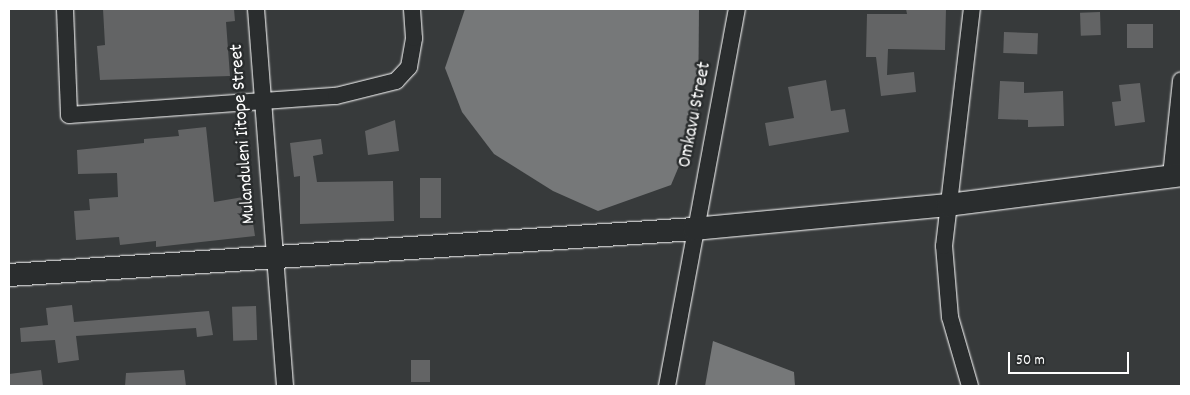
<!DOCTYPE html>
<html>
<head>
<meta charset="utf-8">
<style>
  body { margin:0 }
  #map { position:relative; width:1190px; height:395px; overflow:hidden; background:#373a3b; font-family:Dekko,sans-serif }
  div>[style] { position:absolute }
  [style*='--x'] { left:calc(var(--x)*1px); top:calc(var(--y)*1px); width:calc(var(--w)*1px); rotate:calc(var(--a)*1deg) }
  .water>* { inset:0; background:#767879 }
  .building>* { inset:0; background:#636465; transform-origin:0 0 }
  .roads { filter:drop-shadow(0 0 1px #fff) drop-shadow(0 0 1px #fff) }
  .street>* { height:16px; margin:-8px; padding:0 8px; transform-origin:8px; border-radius:8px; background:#2a2d2e }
  .secondary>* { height:22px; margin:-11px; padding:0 11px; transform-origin:11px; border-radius:11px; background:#2a2d2e }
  span { translate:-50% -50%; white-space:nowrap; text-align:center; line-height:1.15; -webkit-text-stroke:5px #2a2d2e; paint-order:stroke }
  .street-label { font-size:19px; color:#fff }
  .frame { position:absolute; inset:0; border:10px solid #fff; pointer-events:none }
  .scale { position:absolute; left:1008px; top:352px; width:121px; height:22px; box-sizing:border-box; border:2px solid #fff; border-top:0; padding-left:6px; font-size:15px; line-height:18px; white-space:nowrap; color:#fff; -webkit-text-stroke:4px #2a2d2e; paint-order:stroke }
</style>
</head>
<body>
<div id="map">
  <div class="water">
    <div style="clip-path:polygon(465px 9px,699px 9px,698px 121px,671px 185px,598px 211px,553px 191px,494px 154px,462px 112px,445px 68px)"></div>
    <div style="clip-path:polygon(713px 341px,794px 372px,795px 386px,705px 386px)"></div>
  </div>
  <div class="building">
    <div style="clip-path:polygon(103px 9px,234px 9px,235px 21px,226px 22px,230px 76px,100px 80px,97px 46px,105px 45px)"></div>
    <div style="clip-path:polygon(906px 9px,946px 9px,945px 50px,888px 49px,887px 75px,914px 72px,916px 92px,881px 96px,876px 57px,866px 57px,867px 14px,907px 14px)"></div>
    <div style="left:1100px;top:12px;width:23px;height:20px;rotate:88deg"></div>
    <div style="left:1127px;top:24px;width:26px;height:24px"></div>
    <div style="left:1004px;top:32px;width:34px;height:21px;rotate:2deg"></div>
    <div style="clip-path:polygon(826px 80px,831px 111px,845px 109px,849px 132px,769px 146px,765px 123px,794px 118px,788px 87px)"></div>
    <div style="clip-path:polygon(1000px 81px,1024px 82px,1024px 93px,1063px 91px,1064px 126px,1028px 127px,1028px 120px,998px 119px)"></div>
    <div style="clip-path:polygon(1140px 83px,1145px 122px,1115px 126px,1112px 102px,1121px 101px,1119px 85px)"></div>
    <div style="clip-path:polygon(395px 120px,399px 151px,368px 155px,365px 131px)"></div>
    <div style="clip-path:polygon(206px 127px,214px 202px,249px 196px,255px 236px,156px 247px,156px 241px,120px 245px,119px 237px,76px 240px,74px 211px,90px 210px,89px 199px,118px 197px,117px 173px,78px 174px,77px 150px,144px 143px,144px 139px,179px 136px,178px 130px)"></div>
    <div style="clip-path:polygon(321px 139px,323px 154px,313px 156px,317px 182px,393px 181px,394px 221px,300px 224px,300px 176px,294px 177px,290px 143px)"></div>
    <div style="left:420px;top:178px;width:21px;height:40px"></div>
    <div style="clip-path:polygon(72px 305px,74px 322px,209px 311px,213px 335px,197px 337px,196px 328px,76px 336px,79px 360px,58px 363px,55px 340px,21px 342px,20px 328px,48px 325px,46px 308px)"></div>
    <div style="left:256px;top:306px;width:34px;height:24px;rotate:88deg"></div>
    <div style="left:411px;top:360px;width:19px;height:22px"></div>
    <div style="clip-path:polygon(41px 370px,43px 386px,9px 386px,9px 374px)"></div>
    <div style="clip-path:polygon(184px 370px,186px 386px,125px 386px,126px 373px)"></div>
  </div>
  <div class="roads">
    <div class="street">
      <div style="--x:65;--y:9;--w:106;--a:87.8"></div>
      <div style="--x:69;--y:115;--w:268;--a:-4.1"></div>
      <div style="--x:336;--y:96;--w:62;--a:-14"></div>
      <div style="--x:396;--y:81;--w:19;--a:-47"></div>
      <div style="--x:409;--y:67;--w:29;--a:-80"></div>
      <div style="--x:414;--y:38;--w:29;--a:-94"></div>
      <div style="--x:256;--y:9;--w:378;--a:85.6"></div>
      <div style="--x:1171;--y:176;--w:96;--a:-84"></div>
      <div style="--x:667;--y:386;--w:383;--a:-79.5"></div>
      <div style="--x:970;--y:386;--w:72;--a:-106.2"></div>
      <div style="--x:950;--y:317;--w:71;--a:-94.8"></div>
      <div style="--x:944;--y:246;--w:239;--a:-83.3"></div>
    </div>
    <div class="secondary">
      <div style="--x:9;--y:275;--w:687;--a:-3.84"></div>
      <div style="--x:694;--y:229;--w:255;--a:-5.4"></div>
      <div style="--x:948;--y:205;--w:235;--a:-7.3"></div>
    </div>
  </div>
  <div class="street-label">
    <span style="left:696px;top:115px;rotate:-79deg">Omkavu Street</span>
    <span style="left:244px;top:134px;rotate:-94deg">Mulanduleni Iitope Street</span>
  </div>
  <div class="frame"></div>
  <div class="scale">50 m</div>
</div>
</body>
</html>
